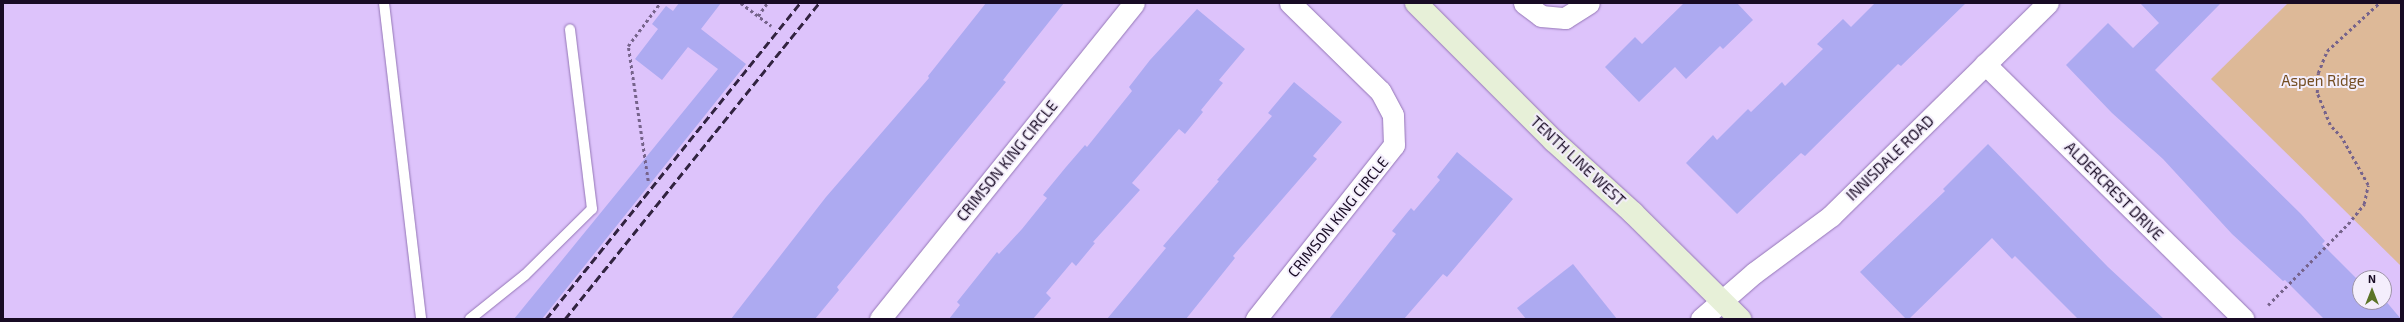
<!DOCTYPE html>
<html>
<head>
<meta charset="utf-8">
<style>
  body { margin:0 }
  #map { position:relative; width:2404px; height:322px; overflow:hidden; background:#ddc3fb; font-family:"Exo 2",sans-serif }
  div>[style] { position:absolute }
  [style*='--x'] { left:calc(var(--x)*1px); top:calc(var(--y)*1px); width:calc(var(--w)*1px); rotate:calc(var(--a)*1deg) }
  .green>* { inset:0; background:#ddb998 }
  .building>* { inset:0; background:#adaaf1 }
  .path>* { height:2.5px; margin-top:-1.25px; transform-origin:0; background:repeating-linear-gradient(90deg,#76638b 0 3px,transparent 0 6px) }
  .roads { filter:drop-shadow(0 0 1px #9476b6) drop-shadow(0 0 1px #9476b6) }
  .lane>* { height:10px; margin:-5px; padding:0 5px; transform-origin:5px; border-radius:5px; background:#fff }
  .street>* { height:21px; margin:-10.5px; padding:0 10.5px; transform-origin:10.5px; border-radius:10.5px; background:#fff }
  .secondary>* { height:22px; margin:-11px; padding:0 11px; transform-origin:11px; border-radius:11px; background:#e7f0d8 }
  .rail>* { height:3px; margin-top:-1.5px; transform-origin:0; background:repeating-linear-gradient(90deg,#322340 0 8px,transparent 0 12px) }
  span { translate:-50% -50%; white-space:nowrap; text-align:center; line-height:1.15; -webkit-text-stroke:4px #f4eefc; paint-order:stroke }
  .park-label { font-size:15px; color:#734c21 }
  .street-label { font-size:15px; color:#180b24 }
  .frame { position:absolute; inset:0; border:4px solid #180b24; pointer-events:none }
  .north { position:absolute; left:2352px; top:270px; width:40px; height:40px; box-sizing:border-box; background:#f4eefc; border:1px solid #9c93a6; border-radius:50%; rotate:0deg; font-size:11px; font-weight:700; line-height:16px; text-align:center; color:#180b24 }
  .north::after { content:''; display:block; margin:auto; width:14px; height:18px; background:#5b7427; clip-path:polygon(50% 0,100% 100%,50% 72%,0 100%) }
</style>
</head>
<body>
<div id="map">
  <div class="green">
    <div style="clip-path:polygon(2288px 3px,2401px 3px,2401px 266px,2211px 79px)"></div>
  </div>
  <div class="building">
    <div style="clip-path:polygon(679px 3px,721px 3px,701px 29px,746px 64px,542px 319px,514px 319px,718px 69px,688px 47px,662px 80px,635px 59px,658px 29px,652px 24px,666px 6px,673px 11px)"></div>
    <div style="clip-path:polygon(986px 3px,1064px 3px,1003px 80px,1006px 82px,837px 287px,839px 290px,815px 319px,731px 319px,826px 197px,929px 78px,928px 76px)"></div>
    <div style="clip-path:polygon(1684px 3px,1737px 3px,1753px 20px,1723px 49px,1720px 46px,1686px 79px,1675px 67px,1639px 102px,1605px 67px,1635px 37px,1642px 44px)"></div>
    <div style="clip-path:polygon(1875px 3px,1966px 3px,1901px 66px,1898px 64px,1805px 156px,1801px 153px,1737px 214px,1686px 163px,1713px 135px,1717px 140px,1748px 109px,1751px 112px,1782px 82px,1785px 86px,1823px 49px,1817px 44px,1843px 19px,1851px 27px)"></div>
    <div style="clip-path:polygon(2140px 3px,2221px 3px,2155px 70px,2301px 214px,2325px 241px,2322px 244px,2356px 278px,2362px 273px,2366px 278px,2360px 278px,2360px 302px,2384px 302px,2384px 299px,2401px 319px,2324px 319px,2285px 280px,2283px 281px,2232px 234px,2163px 159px,2112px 113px,2066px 65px,2108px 23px,2133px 48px,2159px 23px)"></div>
    <div style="clip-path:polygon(1197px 9px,1245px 49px,1219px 80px,1223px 83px,1201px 110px,1203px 112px,1185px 134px,1179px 129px,1132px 183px,1140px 190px,1093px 242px,1095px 243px,1076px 266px,1072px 262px,1046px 293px,1051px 298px,1033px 319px,949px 319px,960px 305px,957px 302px,997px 252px,999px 254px,1022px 229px,1047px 198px,1043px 195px,1066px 167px,1085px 145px,1087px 147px,1132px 91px,1129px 87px,1150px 60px)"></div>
    <div style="clip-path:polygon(1294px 82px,1342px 122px,1313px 156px,1317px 159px,1233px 256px,1235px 258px,1186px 319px,1107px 319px,1166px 248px,1163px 246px,1219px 181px,1217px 180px,1272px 116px,1268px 113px)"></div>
    <div style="clip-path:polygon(1988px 144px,2108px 267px,2164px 319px,2078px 319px,2015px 256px,2012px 259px,1992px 238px,1909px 319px,1906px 319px,1860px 272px,1945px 191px,1943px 189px)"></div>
    <div style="clip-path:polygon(1457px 152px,1513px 199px,1447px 277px,1443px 274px,1404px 319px,1329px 319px,1396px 234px,1392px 231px,1411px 208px,1414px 211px,1440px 180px,1437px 177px)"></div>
    <div style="clip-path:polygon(1573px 264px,1617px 319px,1526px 319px,1517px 308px)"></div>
  </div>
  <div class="path">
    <div style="--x:741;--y:3;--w:38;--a:37"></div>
    <div style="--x:758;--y:16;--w:16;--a:-55"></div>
    <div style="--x:648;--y:181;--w:136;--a:-98.4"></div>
    <div style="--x:628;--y:46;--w:54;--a:-53.3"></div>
    <div style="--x:2268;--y:305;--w:114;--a:-45.4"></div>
    <div style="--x:2348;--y:224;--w:26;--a:-51"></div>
    <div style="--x:2364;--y:204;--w:19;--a:-78"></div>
    <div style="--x:2368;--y:185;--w:54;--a:-119"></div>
    <div style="--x:2342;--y:138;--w:18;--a:-133"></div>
    <div style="--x:2330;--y:125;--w:35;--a:-112"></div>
    <div style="--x:2317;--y:93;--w:20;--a:-87"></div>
    <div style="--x:2318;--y:73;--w:24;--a:-68"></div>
    <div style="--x:2327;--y:51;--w:71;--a:-42.7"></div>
  </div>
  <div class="roads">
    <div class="lane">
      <div style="--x:384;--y:3;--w:318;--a:83.3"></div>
      <div style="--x:470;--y:319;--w:70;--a:-38.7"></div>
      <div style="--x:525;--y:275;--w:94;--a:-44.6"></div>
      <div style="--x:592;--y:209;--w:181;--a:-97"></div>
    </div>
    <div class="street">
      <div style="--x:1524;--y:3;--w:21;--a:37"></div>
      <div style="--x:1541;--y:16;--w:24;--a:5"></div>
      <div style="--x:1565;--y:18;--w:28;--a:-32"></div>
      <div style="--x:1985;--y:64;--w:363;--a:44.6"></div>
      <div style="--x:880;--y:319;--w:405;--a:-51.2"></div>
      <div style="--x:1256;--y:319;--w:222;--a:-51.6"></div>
      <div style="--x:1394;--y:145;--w:30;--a:-92"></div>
      <div style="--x:1393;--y:115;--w:27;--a:-118"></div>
      <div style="--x:1380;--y:91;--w:126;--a:-135.6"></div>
      <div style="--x:1701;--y:319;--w:70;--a:-41"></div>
      <div style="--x:1754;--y:273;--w:96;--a:-36.5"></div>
      <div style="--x:1831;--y:216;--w:304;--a:-44.5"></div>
    </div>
    <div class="secondary">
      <div style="--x:1416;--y:3;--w:195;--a:45"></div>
      <div style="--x:1554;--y:141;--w:107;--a:42.3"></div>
      <div style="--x:1633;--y:213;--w:151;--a:44.7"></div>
    </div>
  </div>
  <div class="rail">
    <div style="--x:546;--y:319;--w:405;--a:-51.2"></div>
    <div style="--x:565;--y:319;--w:405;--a:-51.2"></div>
  </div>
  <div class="park-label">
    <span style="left:2323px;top:81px">Aspen Ridge</span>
  </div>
  <div class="street-label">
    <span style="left:1890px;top:158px;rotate:-44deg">INNISDALE ROAD</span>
    <span style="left:1007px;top:161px;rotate:-51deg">CRIMSON KING CIRCLE</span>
    <span style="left:1578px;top:161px;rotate:43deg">TENTH LINE WEST</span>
    <span style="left:2114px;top:191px;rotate:45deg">ALDERCREST DRIVE</span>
    <span style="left:1338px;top:217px;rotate:-51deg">CRIMSON KING CIRCLE</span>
  </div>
  <div class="frame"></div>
  <div class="north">N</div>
</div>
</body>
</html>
